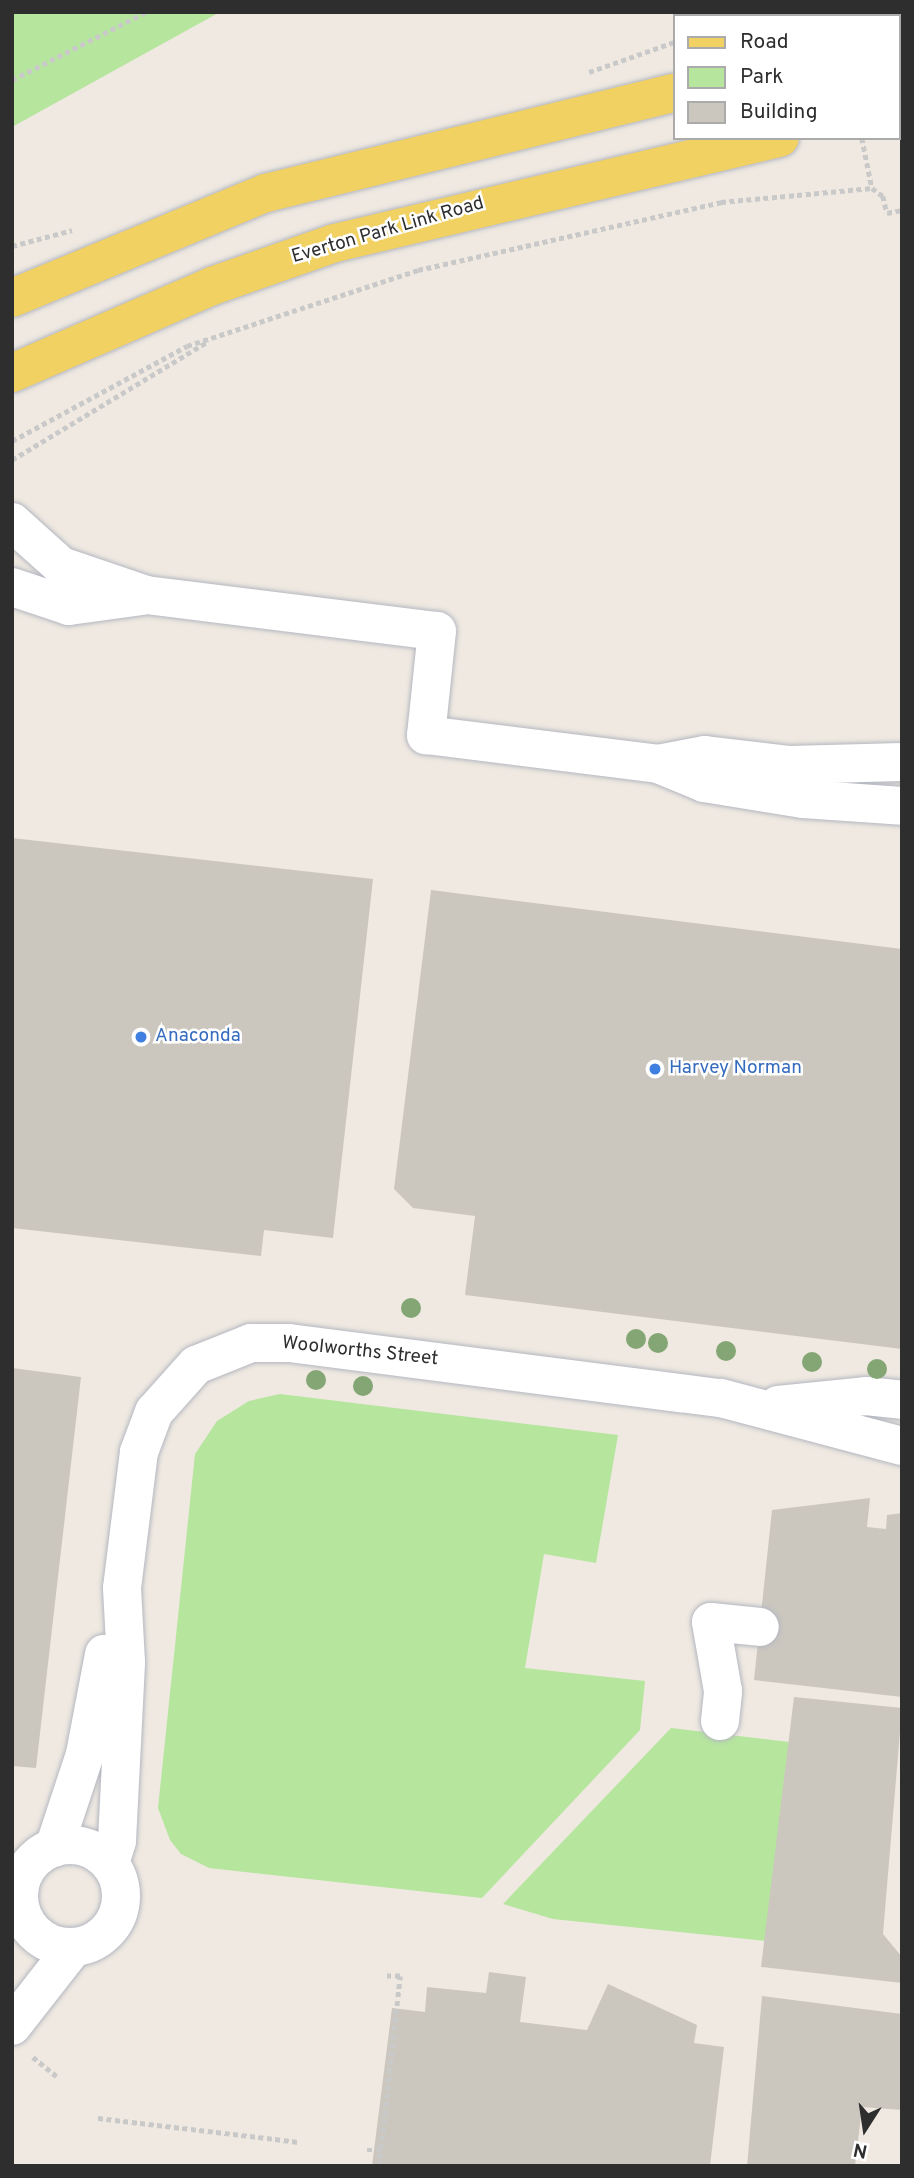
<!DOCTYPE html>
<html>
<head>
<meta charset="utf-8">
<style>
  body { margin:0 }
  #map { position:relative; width:914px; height:2178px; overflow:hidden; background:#efe9e1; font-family:Overpass,sans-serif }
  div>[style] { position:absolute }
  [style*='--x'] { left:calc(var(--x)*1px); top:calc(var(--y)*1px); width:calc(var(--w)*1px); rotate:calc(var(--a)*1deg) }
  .green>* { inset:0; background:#b6e59e }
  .building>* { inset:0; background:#cbc7bf }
  .path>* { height:4.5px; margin-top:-2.25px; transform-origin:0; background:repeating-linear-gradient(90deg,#c9c9c9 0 5px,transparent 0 8.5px) }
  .roads { filter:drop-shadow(0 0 2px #b4b7c1) drop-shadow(0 0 2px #b4b7c1) }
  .minor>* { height:38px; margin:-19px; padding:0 19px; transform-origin:19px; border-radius:19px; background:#fff }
  .minor>.ring { margin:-19px; padding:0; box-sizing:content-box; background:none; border:38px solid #fff; border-radius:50% }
  .major>* { height:38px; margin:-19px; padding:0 19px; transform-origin:19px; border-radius:19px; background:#f2d163 }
  .trees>* { width:20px; height:20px; margin:-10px; border-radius:50%; background:#84a574 }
  .dots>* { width:19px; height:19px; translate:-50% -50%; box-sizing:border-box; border:4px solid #fff; border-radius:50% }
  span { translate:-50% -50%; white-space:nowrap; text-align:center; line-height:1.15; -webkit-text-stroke:5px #fff; paint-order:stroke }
  .street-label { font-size:19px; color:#2e2e2e }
  .shop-label { font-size:19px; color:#366cbe }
  .left { translate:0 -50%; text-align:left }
  .frame { position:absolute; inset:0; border:14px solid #2e2e2e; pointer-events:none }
  .legend { position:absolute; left:673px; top:14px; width:228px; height:126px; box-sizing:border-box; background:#fff; border:2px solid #ababab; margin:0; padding:9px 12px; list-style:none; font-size:21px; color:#2e2e2e }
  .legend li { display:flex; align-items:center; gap:14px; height:35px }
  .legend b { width:35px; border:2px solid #ababab }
  .north { position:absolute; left:830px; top:2094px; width:70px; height:70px; -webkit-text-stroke:5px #fff; paint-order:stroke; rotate:192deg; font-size:19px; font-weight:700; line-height:28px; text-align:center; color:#2e2e2e }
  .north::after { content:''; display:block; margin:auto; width:24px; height:32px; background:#2e2e2e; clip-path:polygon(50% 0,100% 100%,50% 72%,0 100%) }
</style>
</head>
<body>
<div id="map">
  <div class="green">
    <div style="clip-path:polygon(12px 12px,220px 12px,12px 127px)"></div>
    <div style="clip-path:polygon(280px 1394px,618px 1435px,596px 1563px,544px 1554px,525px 1668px,645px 1681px,640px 1730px,482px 1898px,209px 1868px,181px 1854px,170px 1840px,158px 1808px,195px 1454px,217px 1421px,249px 1401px)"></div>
    <div style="clip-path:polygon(671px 1728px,789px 1742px,766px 1941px,553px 1919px,503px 1904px)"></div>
  </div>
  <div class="building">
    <div style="clip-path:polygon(12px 838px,373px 879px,333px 1238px,264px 1230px,261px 1256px,12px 1228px)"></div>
    <div style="clip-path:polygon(431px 890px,902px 949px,902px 1349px,465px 1295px,475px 1216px,413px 1208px,394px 1189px)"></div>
    <div style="clip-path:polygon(12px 1368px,81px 1377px,36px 1768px,12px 1766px)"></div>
    <div style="clip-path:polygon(870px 1498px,867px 1527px,886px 1529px,887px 1515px,902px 1513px,902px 1697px,754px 1680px,772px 1510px)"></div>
    <div style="clip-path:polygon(794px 1697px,902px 1708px,883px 1934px,902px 1957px,902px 1983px,761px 1967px)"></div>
    <div style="clip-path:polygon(489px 1972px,526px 1977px,520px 2022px,587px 2030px,608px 1984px,697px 2025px,694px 2043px,724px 2047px,710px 2166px,372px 2166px,392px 2008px,425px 2012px,427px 1987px,486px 1993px)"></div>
    <div style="clip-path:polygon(762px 1996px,902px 2014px,902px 2110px,862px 2107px,855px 2166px,747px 2166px)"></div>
  </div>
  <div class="path">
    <div style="--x:839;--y:12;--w:4;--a:90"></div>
    <div style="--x:748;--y:16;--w:11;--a:-22"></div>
    <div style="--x:589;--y:72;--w:90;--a:-19.4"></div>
    <div style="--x:12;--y:80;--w:150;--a:-26.9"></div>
    <div style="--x:862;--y:138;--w:51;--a:78.7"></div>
    <div style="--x:12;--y:246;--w:62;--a:-14.9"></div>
    <div style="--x:12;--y:441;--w:199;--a:-28.5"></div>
    <div style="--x:187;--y:346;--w:243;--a:-18.2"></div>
    <div style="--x:418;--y:270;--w:311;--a:-12.6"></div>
    <div style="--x:721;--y:202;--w:152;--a:-5.3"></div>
    <div style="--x:872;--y:188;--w:14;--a:36"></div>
    <div style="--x:883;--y:196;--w:17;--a:77"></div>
    <div style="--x:887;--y:213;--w:15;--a:-11"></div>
    <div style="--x:12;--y:460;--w:228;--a:-31.2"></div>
    <div style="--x:33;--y:2057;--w:33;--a:39"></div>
    <div style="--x:98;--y:2118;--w:202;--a:6.8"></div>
    <div style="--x:367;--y:2150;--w:14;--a:0"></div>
    <div style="--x:379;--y:2166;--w:191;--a:-83.7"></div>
    <div style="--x:400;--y:1976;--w:13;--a:180"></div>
  </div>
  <div class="roads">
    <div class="minor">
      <div style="--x:12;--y:522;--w:66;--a:41.9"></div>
      <div style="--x:61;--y:566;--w:90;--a:18.8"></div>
      <div style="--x:146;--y:595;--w:293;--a:7.1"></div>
      <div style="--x:437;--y:631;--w:105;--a:96"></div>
      <div style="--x:426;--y:735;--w:234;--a:7.1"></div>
      <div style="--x:658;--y:764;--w:50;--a:22.4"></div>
      <div style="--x:704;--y:783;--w:100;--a:9.2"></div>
      <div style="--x:803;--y:799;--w:99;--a:4"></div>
      <div style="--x:12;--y:587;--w:60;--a:18.4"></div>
      <div style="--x:69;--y:606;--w:74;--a:-7.8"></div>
      <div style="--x:658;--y:764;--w:48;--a:-10.8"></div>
      <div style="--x:705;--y:755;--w:86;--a:6.7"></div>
      <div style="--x:790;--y:765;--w:112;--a:-1.5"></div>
      <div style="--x:778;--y:1405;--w:88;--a:-5.8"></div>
      <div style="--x:866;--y:1396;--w:36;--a:6"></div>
      <div style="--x:720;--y:1721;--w:30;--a:-84"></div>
      <div style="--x:723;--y:1691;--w:70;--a:-99.9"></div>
      <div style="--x:711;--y:1622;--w:49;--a:5.8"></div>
      <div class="ring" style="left:19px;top:1845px;width:64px;height:64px"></div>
      <div style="--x:54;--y:1848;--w:99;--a:-71.7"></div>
      <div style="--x:85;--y:1754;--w:102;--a:-79.2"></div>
      <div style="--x:110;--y:1864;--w:24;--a:-73"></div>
      <div style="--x:117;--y:1841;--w:179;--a:-87.1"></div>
      <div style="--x:126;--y:1662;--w:74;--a:-93.1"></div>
      <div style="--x:122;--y:1588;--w:137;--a:-82.9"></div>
      <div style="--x:139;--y:1452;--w:43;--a:-69.4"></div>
      <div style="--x:154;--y:1412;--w:63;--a:-48.2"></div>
      <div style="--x:196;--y:1365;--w:59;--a:-21.8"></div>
      <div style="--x:251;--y:1343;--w:38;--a:0"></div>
      <div style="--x:289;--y:1343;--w:435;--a:7.3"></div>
      <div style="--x:721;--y:1398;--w:187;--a:14.9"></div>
      <div style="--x:12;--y:2026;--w:99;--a:-52"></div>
    </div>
    <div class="major">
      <div style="--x:898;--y:45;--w:4;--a:0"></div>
      <div style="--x:898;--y:111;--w:4;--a:-14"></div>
      <div style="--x:12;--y:298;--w:275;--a:-22.5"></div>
      <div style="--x:266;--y:193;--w:420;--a:-13.8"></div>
      <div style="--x:12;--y:373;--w:218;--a:-23.5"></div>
      <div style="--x:212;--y:286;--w:130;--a:-19.3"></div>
      <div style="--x:335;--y:243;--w:457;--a:-13.3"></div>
    </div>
  </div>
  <div class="trees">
    <div style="left:411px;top:1308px"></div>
    <div style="left:636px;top:1339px"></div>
    <div style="left:658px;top:1343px"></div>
    <div style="left:726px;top:1351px"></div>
    <div style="left:812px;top:1362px"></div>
    <div style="left:877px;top:1369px"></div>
    <div style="left:316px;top:1380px"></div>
    <div style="left:363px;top:1386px"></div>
  </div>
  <div class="dots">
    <div style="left:141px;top:1037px;background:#3f7fe0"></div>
    <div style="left:655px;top:1069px;background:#3f7fe0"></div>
  </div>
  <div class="street-label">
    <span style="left:388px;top:231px;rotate:-16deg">Everton Park Link Road</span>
    <span style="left:360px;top:1352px;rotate:6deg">Woolworths Street</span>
  </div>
  <div class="shop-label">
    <span class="left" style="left:155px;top:1037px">Anaconda</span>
    <span class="left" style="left:669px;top:1069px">Harvey Norman</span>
  </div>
  <div class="frame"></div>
  <ul class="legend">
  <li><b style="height:9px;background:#f2d163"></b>Road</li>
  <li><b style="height:19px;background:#b6e59e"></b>Park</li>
  <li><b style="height:19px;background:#cbc7bf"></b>Building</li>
  </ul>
  <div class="north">N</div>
</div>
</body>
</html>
